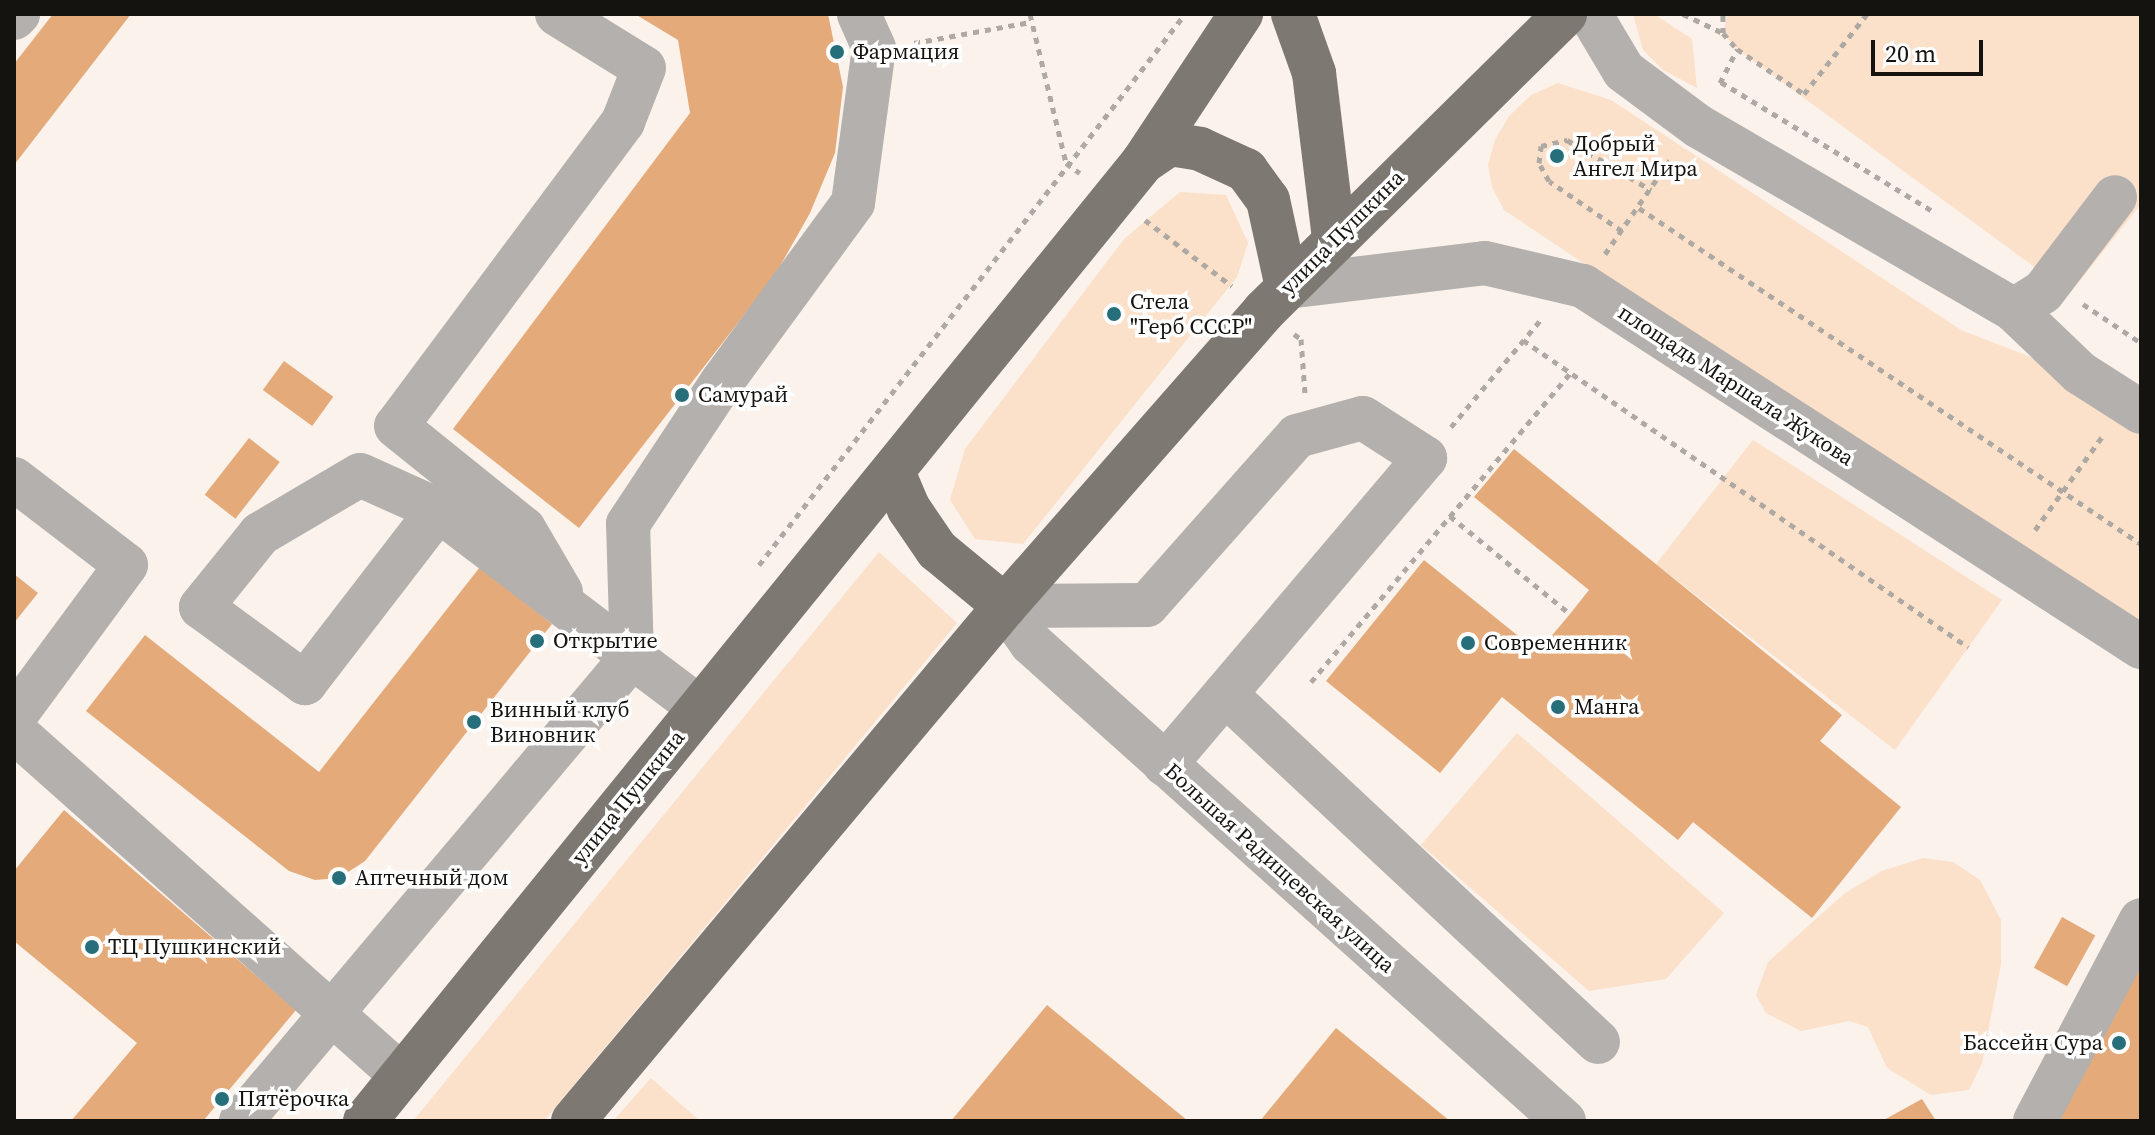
<!DOCTYPE html>
<html>
<head>
<meta charset="utf-8">
<style>
  body { margin:0 }
  #map { position:relative; width:2155px; height:1135px; overflow:hidden; background:#faf2eb; font-family:"Source Serif 4",serif }
  div>[style] { position:absolute }
  [style*='--x'] { left:calc(var(--x)*1px); top:calc(var(--y)*1px); width:calc(var(--w)*1px); rotate:calc(var(--a)*1deg) }
  .green>* { inset:0; background:#fbe0ca }
  .building>* { inset:0; background:#e4aa7a; transform-origin:0 0 }
  .path>* { height:5px; margin-top:-2.5px; transform-origin:0; background:repeating-linear-gradient(90deg,#afa9a3 0 6px,transparent 0 12px) }
  .minor>* { height:44px; margin:-22px; padding:0 22px; transform-origin:22px; border-radius:22px; background:#b3b0ad }
  .major>* { height:44px; margin:-22px; padding:0 22px; transform-origin:22px; border-radius:22px; background:#7e7873 }
  .dots>* { width:22px; height:22px; translate:-50% -50%; box-sizing:border-box; border:4px solid #fff; border-radius:50% }
  span { translate:-50% -50%; white-space:nowrap; text-align:center; line-height:1.15; -webkit-text-stroke:7px #fff; paint-order:stroke }
  .poi-label { font-size:22px; color:#151310 }
  .left { translate:0 -50%; text-align:left }
  .right { translate:-100% -50%; text-align:right }
  .street-label { font-size:22px; color:#151310 }
  .frame { position:absolute; inset:0; border:16px solid #151310; pointer-events:none }
  .scale { position:absolute; left:1871px; top:40px; width:112px; height:36px; box-sizing:border-box; border:4px solid #151310; border-top:0; padding-left:10px; font-size:24px; line-height:28px; white-space:nowrap; color:#151310; -webkit-text-stroke:6px #fff; paint-order:stroke }
</style>
</head>
<body>
<div id="map">
  <div class="green">
    <div style="clip-path:polygon(1633px 14px,1654px 14px,1692px 39px,1697px 88px,1663px 70px,1643px 50px)"></div>
    <div style="clip-path:polygon(1728px 14px,2141px 14px,2141px 204px,2070px 293px,1737px 49px,1723px 33px)"></div>
    <div style="clip-path:polygon(1558px 83px,1611px 100px,1961px 330px,2044px 362px,2141px 429px,2141px 637px,1504px 210px,1492px 187px,1488px 165px,1495px 140px,1509px 116px,1531px 95px)"></div>
    <div style="clip-path:polygon(1180px 192px,1226px 195px,1248px 243px,1237px 277px,1023px 544px,975px 539px,950px 500px,965px 449px,1124px 239px)"></div>
    <div style="clip-path:polygon(1753px 440px,2002px 600px,1895px 750px,1656px 564px)"></div>
    <div style="clip-path:polygon(879px 552px,957px 623px,544px 1121px,413px 1121px)"></div>
    <div style="clip-path:polygon(1517px 733px,1724px 913px,1666px 979px,1589px 991px,1421px 845px)"></div>
    <div style="clip-path:polygon(1923px 858px,1953px 862px,1980px 880px,2001px 920px,2001px 964px,1982px 1063px,1969px 1090px,1931px 1095px,1887px 1068px,1868px 1027px,1849px 1021px,1801px 1031px,1766px 1013px,1756px 995px,1768px 962px,1845px 893px,1882px 871px)"></div>
    <div style="clip-path:polygon(651px 1078px,700px 1121px,613px 1121px)"></div>
  </div>
  <div class="building">
    <div style="clip-path:polygon(53px 14px,131px 14px,14px 165px,14px 64px)"></div>
    <div style="clip-path:polygon(635px 14px,828px 14px,843px 87px,835px 153px,810px 213px,775px 275px,579px 528px,453px 429px,690px 113px,678px 40px)"></div>
    <div style="left:284px;top:361px;width:61px;height:36px;rotate:36deg"></div>
    <div style="left:249px;top:438px;width:39px;height:72px;rotate:38deg"></div>
    <div style="clip-path:polygon(1514px 449px,1842px 715px,1820px 741px,1901px 807px,1812px 918px,1693px 822px,1678px 840px,1502px 697px,1440px 773px,1326px 681px,1424px 560px,1538px 652px,1570px 614px,1589px 590px,1474px 497px)"></div>
    <div style="clip-path:polygon(480px 567px,552px 624px,365px 861px,339px 878px,315px 880px,289px 871px,86px 711px,145px 635px,319px 772px)"></div>
    <div style="clip-path:polygon(14px 574px,38px 593px,14px 623px)"></div>
    <div style="clip-path:polygon(64px 810px,296px 1010px,203px 1121px,71px 1121px,137px 1043px,14px 941px,14px 871px)"></div>
    <div style="left:2062px;top:917px;width:38px;height:58px;rotate:29deg"></div>
    <div style="clip-path:polygon(2141px 965px,2141px 1121px,2054px 1121px)"></div>
    <div style="clip-path:polygon(1047px 1005px,1188px 1121px,951px 1121px)"></div>
    <div style="clip-path:polygon(1336px 1028px,1450px 1121px,1260px 1121px)"></div>
    <div style="clip-path:polygon(1922px 1099px,1936px 1121px,1882px 1121px)"></div>
  </div>
  <div class="path">
    <div style="--x:1030;--y:14;--w:153;--a:76.4"></div>
    <div style="--x:1066;--y:163;--w:17;--a:36"></div>
    <div style="--x:1683;--y:14;--w:44;--a:25.4"></div>
    <div style="--x:1723;--y:33;--w:21;--a:49"></div>
    <div style="--x:1723;--y:33;--w:19;--a:-90"></div>
    <div style="--x:914;--y:43;--w:119;--a:-10.2"></div>
    <div style="--x:1721;--y:82;--w:246;--a:31.4"></div>
    <div style="--x:1720;--y:83;--w:38;--a:-63"></div>
    <div style="--x:1737;--y:49;--w:81;--a:33.9"></div>
    <div style="--x:1804;--y:94;--w:102;--a:-51.8"></div>
    <div style="--x:1639;--y:208;--w:604;--a:33.8"></div>
    <div style="--x:1145;--y:220;--w:109;--a:37.2"></div>
    <div style="--x:1622;--y:231;--w:88;--a:-145.6"></div>
    <div style="--x:1549;--y:181;--w:21;--a:-119"></div>
    <div style="--x:1539;--y:163;--w:17;--a:-83"></div>
    <div style="--x:1541;--y:146;--w:27;--a:-13"></div>
    <div style="--x:1567;--y:140;--w:98;--a:30.8"></div>
    <div style="--x:1605;--y:254;--w:118;--a:-55.4"></div>
    <div style="--x:2083;--y:304;--w:70;--a:33.9"></div>
    <div style="--x:1294;--y:334;--w:9;--a:36"></div>
    <div style="--x:1301;--y:339;--w:54;--a:85.8"></div>
    <div style="--x:1523;--y:340;--w:541;--a:34.6"></div>
    <div style="--x:1451;--y:427;--w:142;--a:-50.1"></div>
    <div style="--x:1450;--y:516;--w:155;--a:39.2"></div>
    <div style="--x:2035;--y:530;--w:118;--a:-54.3"></div>
    <div style="--x:759;--y:565;--w:696;--a:-52.29"></div>
    <div style="--x:1311;--y:682;--w:403;--a:-50"></div>
  </div>
  <div class="minor">
    <div style="--x:557;--y:14;--w:102;--a:31.8"></div>
    <div style="--x:644;--y:68;--w:58;--a:111.3"></div>
    <div style="--x:623;--y:122;--w:379;--a:126.7"></div>
    <div style="--x:396;--y:426;--w:164;--a:38.8"></div>
    <div style="--x:524;--y:529;--w:73;--a:59.6"></div>
    <div style="--x:1590;--y:14;--w:66;--a:59.2"></div>
    <div style="--x:1624;--y:71;--w:92;--a:36.6"></div>
    <div style="--x:1698;--y:126;--w:366;--a:30.2"></div>
    <div style="--x:2014;--y:310;--w:91;--a:43.7"></div>
    <div style="--x:2080;--y:373;--w:72;--a:32.6"></div>
    <div style="--x:14;--y:18;--w:6;--a:-45"></div>
    <div style="--x:1287;--y:287;--w:199;--a:-6.9"></div>
    <div style="--x:1485;--y:263;--w:101;--a:13.2"></div>
    <div style="--x:1583;--y:286;--w:665;--a:32.9"></div>
    <div style="--x:2014;--y:310;--w:34;--a:-32"></div>
    <div style="--x:2043;--y:292;--w:119;--a:-52.8"></div>
    <div style="--x:14;--y:479;--w:141;--a:37.5"></div>
    <div style="--x:126;--y:565;--w:189;--a:126.4"></div>
    <div style="--x:1005;--y:606;--w:142;--a:-0.4"></div>
    <div style="--x:1147;--y:605;--w:226;--a:-48.4"></div>
    <div style="--x:1297;--y:436;--w:68;--a:-15.3"></div>
    <div style="--x:1363;--y:418;--w:74;--a:32.8"></div>
    <div style="--x:1425;--y:458;--w:402;--a:130.3"></div>
    <div style="--x:1005;--y:606;--w:45;--a:54.9"></div>
    <div style="--x:1031;--y:643;--w:716;--a:41.89"></div>
    <div style="--x:1225;--y:694;--w:510;--a:43.01"></div>
    <div style="--x:700;--y:708;--w:85;--a:-143.1"></div>
    <div style="--x:632;--y:657;--w:133;--a:-91.7"></div>
    <div style="--x:628;--y:524;--w:170;--a:-56.5"></div>
    <div style="--x:722;--y:382;--w:222;--a:-53.8"></div>
    <div style="--x:853;--y:203;--w:156;--a:-82.3"></div>
    <div style="--x:874;--y:48;--w:37;--a:-114"></div>
    <div style="--x:14;--y:731;--w:519;--a:41.64"></div>
    <div style="--x:241;--y:1121;--w:607;--a:-49.88"></div>
    <div style="--x:632;--y:657;--w:243;--a:-142.8"></div>
    <div style="--x:438;--y:510;--w:85;--a:-155.8"></div>
    <div style="--x:360;--y:475;--w:116;--a:149.5"></div>
    <div style="--x:260;--y:534;--w:94;--a:128.9"></div>
    <div style="--x:201;--y:607;--w:129;--a:36.2"></div>
    <div style="--x:305;--y:683;--w:218;--a:-52.4"></div>
    <div style="--x:2035;--y:1121;--w:227;--a:-62.2"></div>
  </div>
  <div class="major">
    <div style="--x:1293;--y:14;--w:63;--a:70.4"></div>
    <div style="--x:1314;--y:73;--w:167;--a:83.1"></div>
    <div style="--x:1143;--y:162;--w:32;--a:-34"></div>
    <div style="--x:1170;--y:144;--w:30;--a:9"></div>
    <div style="--x:1200;--y:149;--w:51;--a:24.5"></div>
    <div style="--x:1246;--y:170;--w:37;--a:54"></div>
    <div style="--x:1268;--y:200;--w:89;--a:77.7"></div>
    <div style="--x:894;--y:474;--w:38;--a:67"></div>
    <div style="--x:909;--y:509;--w:50;--a:55.7"></div>
    <div style="--x:937;--y:550;--w:88;--a:39.5"></div>
    <div style="--x:365;--y:1121;--w:1235;--a:-50.95"></div>
    <div style="--x:1143;--y:162;--w:178;--a:-56.5"></div>
    <div style="--x:573;--y:1121;--w:672;--a:-50.01"></div>
    <div style="--x:1005;--y:606;--w:393;--a:-48.7"></div>
    <div style="--x:1264;--y:311;--w:423;--a:-44.6"></div>
  </div>
  <div class="dots">
    <div style="left:837px;top:52px;background:#266e7a"></div>
    <div style="left:1557px;top:156px;background:#266e7a"></div>
    <div style="left:1114px;top:314px;background:#266e7a"></div>
    <div style="left:682px;top:395px;background:#266e7a"></div>
    <div style="left:537px;top:641px;background:#266e7a"></div>
    <div style="left:1468px;top:643px;background:#266e7a"></div>
    <div style="left:1558px;top:707px;background:#266e7a"></div>
    <div style="left:474px;top:722px;background:#266e7a"></div>
    <div style="left:339px;top:878px;background:#266e7a"></div>
    <div style="left:92px;top:947px;background:#266e7a"></div>
    <div style="left:2119px;top:1043px;background:#266e7a"></div>
    <div style="left:222px;top:1099px;background:#266e7a"></div>
  </div>
  <div class="poi-label">
    <span class="left" style="left:853px;top:52px">Фармация</span>
    <span class="left" style="left:1573px;top:156px">Добрый<br>Ангел Мира</span>
    <span class="left" style="left:1130px;top:314px">Стела<br>"Герб СССР"</span>
    <span class="left" style="left:698px;top:395px">Самурай</span>
    <span class="left" style="left:553px;top:641px">Открытие</span>
    <span class="left" style="left:1484px;top:643px">Современник</span>
    <span class="left" style="left:1574px;top:707px">Манга</span>
    <span class="left" style="left:490px;top:722px">Винный клуб<br>Виновник</span>
    <span class="left" style="left:355px;top:878px">Аптечный дом</span>
    <span class="left" style="left:108px;top:947px">ТЦ Пушкинский</span>
    <span class="right" style="left:2103px;top:1043px">Бассейн Сура</span>
    <span class="left" style="left:238px;top:1099px">Пятёрочка</span>
  </div>
  <div class="street-label">
    <span style="left:1342px;top:232px;rotate:-45deg">улица Пушкина</span>
    <span style="left:1736px;top:385px;rotate:33deg">площадь Маршала Жукова</span>
    <span style="left:628px;top:797px;rotate:-51deg">улица Пушкина</span>
    <span style="left:1280px;top:868px;rotate:42deg">Большая Радищевская улица</span>
  </div>
  <div class="frame"></div>
  <div class="scale">20 m</div>
</div>
</body>
</html>
